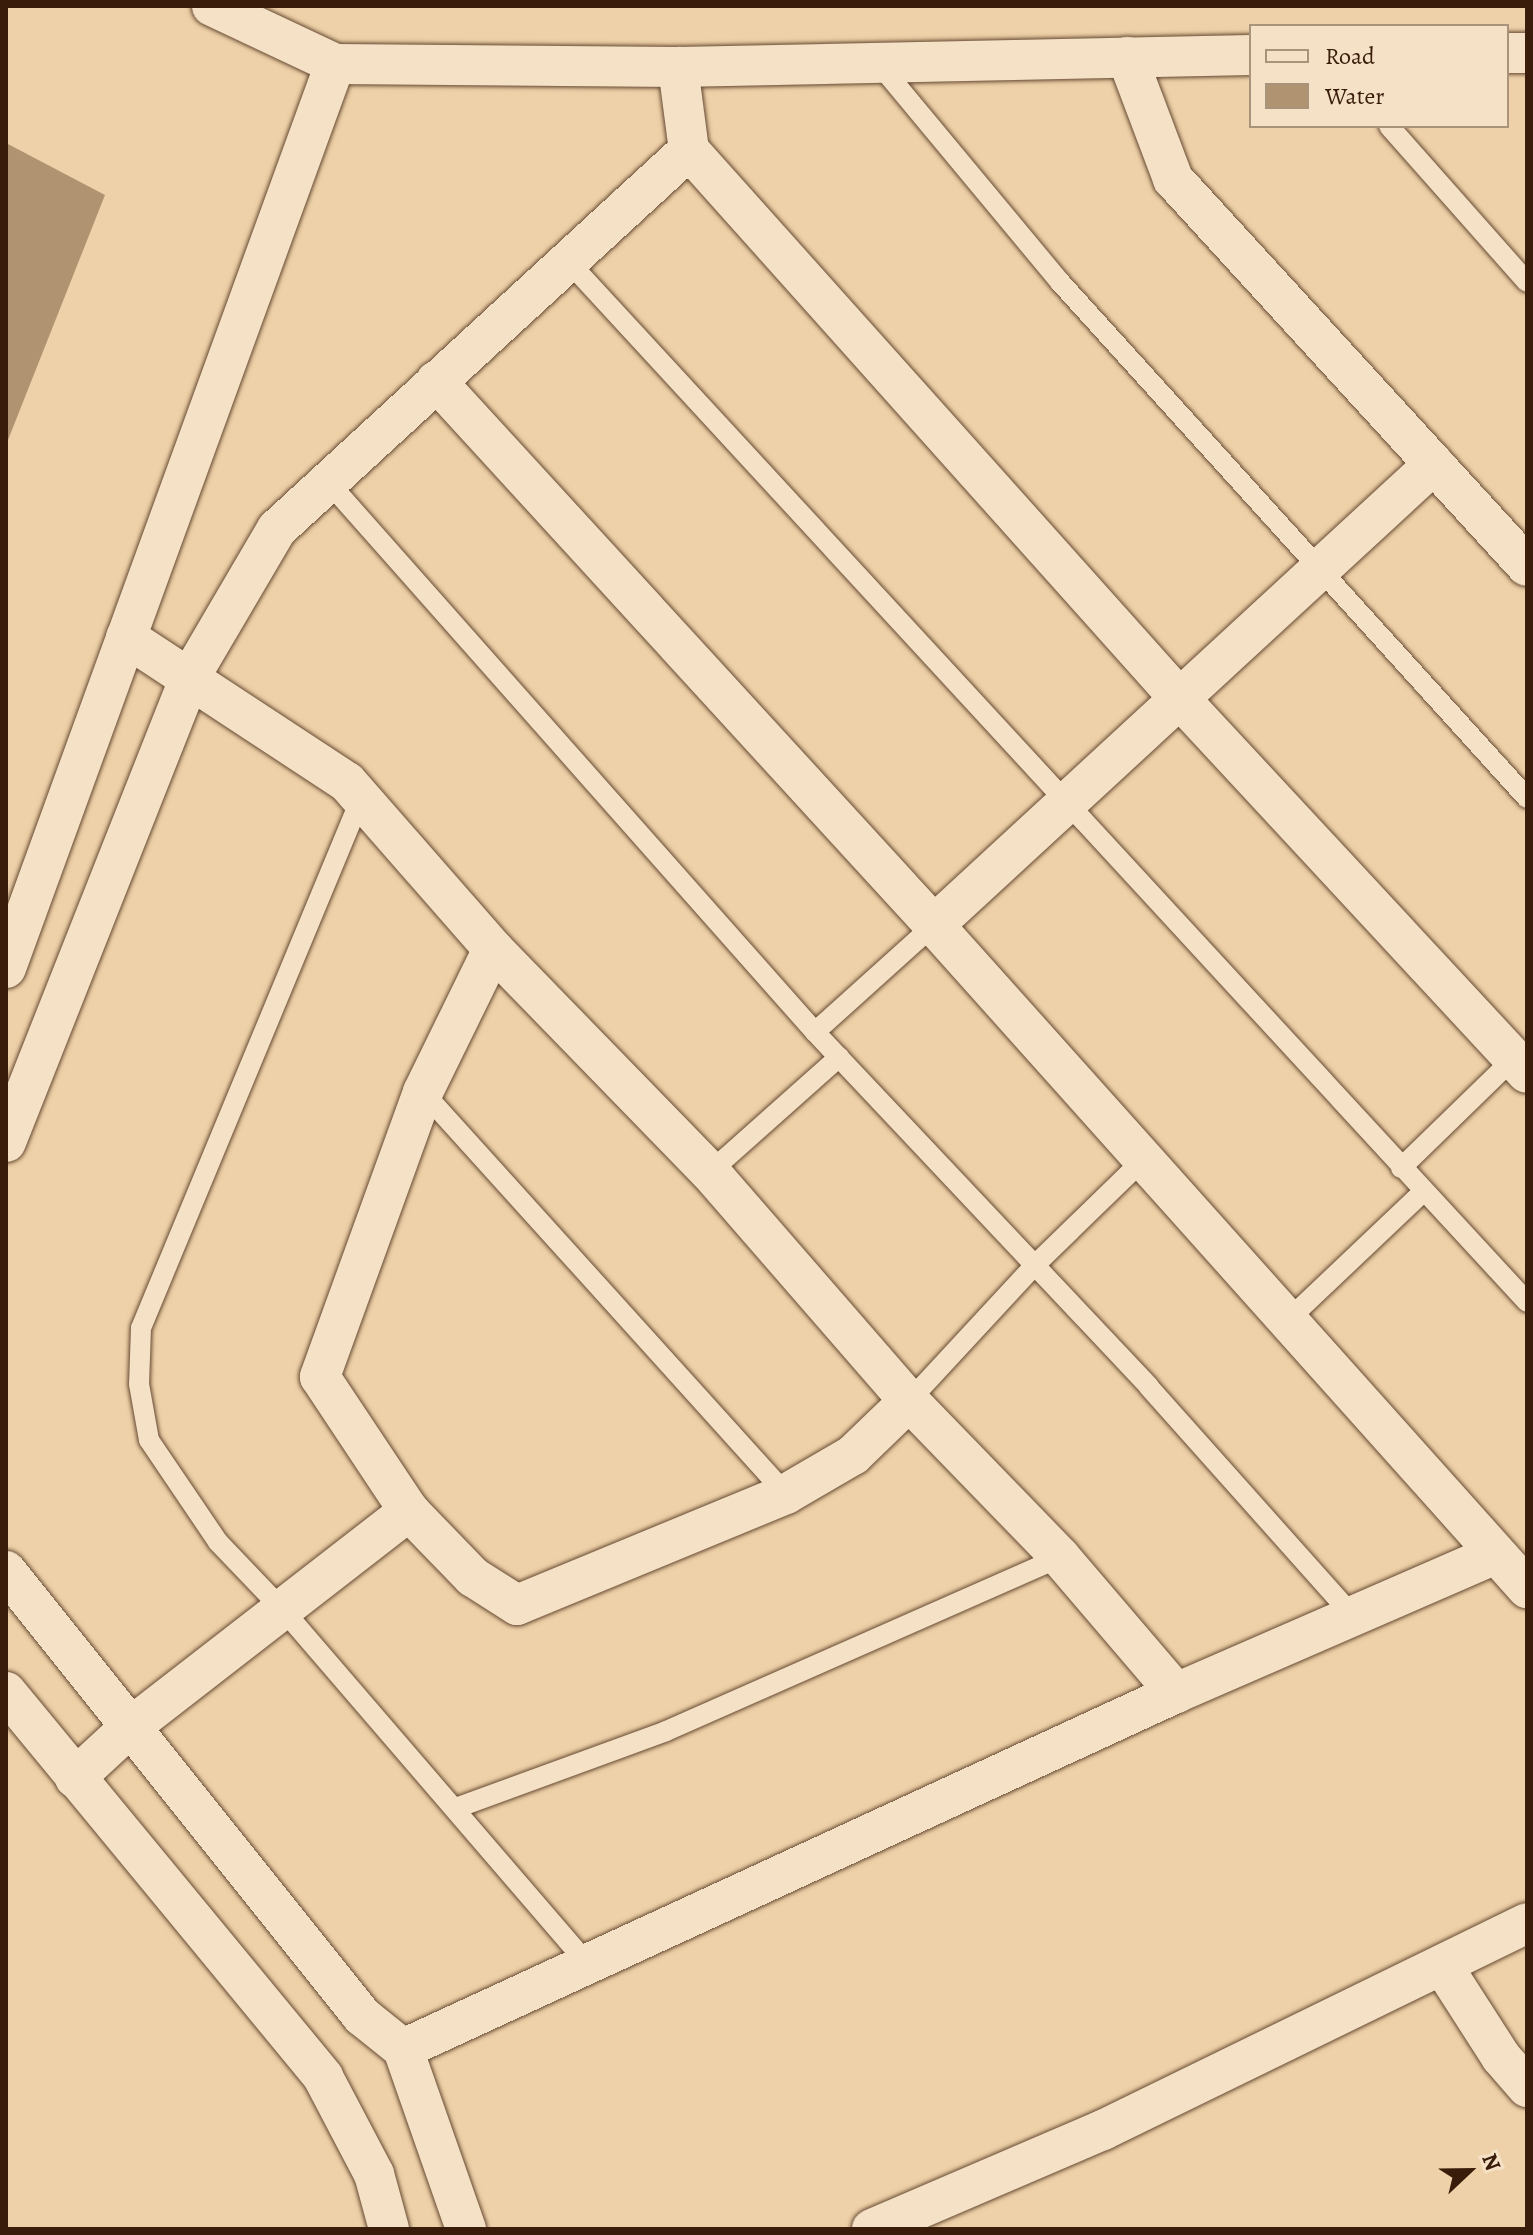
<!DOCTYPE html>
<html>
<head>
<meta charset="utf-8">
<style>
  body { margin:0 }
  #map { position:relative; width:1533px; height:2235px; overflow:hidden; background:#eed1a8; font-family:Alegreya,serif }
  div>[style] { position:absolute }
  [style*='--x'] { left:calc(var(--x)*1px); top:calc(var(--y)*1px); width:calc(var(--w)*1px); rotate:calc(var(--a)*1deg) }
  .water>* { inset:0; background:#b09472 }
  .roads { filter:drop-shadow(0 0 2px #664a32) drop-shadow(0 0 2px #664a32) }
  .lane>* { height:20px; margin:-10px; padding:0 10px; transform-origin:10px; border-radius:10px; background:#f4e1c6 }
  .street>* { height:40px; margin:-20px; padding:0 20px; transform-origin:20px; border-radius:20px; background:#f4e1c6 }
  span { translate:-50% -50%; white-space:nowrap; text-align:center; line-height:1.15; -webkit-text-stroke:6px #f4e1c6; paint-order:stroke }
  .frame { position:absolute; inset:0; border:8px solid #391d0a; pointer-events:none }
  .legend { position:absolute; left:1249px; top:24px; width:260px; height:104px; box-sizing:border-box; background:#f4e1c6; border:2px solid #a9937b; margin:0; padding:10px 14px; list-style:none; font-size:24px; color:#391d0a }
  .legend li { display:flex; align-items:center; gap:16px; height:40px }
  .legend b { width:40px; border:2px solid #a9937b }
  .north { position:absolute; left:1429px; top:2131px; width:80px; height:80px; -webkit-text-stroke:6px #f4e1c6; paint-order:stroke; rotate:68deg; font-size:22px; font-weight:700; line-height:32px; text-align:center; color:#391d0a }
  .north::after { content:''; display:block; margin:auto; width:28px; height:36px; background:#391d0a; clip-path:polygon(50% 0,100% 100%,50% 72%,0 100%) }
</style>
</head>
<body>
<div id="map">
  <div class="water">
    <div style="clip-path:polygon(6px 143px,105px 195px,6px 445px)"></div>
  </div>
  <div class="roads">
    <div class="lane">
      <div style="--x:879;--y:64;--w:283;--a:50.3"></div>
      <div style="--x:1060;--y:282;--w:696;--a:47.85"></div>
      <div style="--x:1389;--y:126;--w:208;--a:48.5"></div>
      <div style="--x:566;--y:259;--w:1418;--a:47.34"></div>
      <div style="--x:330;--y:484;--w:732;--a:48.49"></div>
      <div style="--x:815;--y:1032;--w:487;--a:46.7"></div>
      <div style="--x:1149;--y:1387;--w:310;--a:48.3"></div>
      <div style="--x:361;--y:798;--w:574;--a:112.54"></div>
      <div style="--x:141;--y:1328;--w:56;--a:92"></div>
      <div style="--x:139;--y:1384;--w:57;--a:79.9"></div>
      <div style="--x:149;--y:1440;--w:123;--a:55.9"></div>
      <div style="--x:218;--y:1542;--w:95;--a:46.3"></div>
      <div style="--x:284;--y:1611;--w:464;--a:49.3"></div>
      <div style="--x:815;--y:1032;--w:160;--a:-42"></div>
      <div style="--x:423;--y:1092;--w:542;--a:47.92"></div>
      <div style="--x:1401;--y:1168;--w:158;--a:-44.2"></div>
      <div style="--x:710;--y:1172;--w:173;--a:-41.7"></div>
      <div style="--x:1288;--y:1320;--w:186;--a:-43.5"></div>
      <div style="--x:909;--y:1401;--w:185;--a:-47.2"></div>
      <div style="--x:1035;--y:1265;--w:151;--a:-44.2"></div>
      <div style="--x:456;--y:1808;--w:224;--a:-20.1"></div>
      <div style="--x:666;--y:1731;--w:431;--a:-23.8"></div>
    </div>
    <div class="street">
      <div style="--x:212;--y:6;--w:136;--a:25.2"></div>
      <div style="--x:335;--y:64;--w:343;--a:0.5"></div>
      <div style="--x:678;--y:67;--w:573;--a:-1.2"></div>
      <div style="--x:1507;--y:53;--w:20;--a:0"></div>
      <div style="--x:1127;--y:57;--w:130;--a:69.3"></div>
      <div style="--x:1173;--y:179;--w:524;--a:47.55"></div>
      <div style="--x:678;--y:67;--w:84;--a:82.5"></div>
      <div style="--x:689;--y:150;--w:737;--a:48.19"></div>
      <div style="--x:1180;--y:699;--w:510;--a:47.14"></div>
      <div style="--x:436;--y:381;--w:738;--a:47.53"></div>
      <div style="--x:934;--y:925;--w:890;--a:48.19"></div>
      <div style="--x:126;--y:637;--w:264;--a:33.3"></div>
      <div style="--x:347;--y:782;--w:222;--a:48.8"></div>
      <div style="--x:493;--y:949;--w:311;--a:45.8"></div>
      <div style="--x:710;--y:1172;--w:303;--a:49"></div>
      <div style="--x:909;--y:1401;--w:217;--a:45.9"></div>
      <div style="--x:1060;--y:1557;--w:179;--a:49.5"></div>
      <div style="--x:934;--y:925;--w:680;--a:-42.68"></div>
      <div style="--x:493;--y:949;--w:159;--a:116.1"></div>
      <div style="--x:423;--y:1092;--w:303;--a:109.9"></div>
      <div style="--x:320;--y:1377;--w:161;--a:56.4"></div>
      <div style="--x:409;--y:1511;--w:92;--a:45.9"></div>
      <div style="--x:473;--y:1577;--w:52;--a:32.5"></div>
      <div style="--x:517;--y:1605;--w:291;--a:-22.4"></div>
      <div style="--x:786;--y:1494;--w:78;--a:-30.2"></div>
      <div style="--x:853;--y:1455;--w:78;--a:-44"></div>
      <div style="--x:6;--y:968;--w:962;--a:-70"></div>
      <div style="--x:6;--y:1142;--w:500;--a:-68.41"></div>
      <div style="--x:190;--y:677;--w:172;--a:-59.6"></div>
      <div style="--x:277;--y:529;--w:560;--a:-42.61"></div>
      <div style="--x:6;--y:1571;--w:570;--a:51.34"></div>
      <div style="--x:362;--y:2016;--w:53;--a:38.8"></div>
      <div style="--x:403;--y:2049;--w:851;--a:-24.73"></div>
      <div style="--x:1176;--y:1693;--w:347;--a:-23.5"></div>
      <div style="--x:6;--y:1692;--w:499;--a:50.5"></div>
      <div style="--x:323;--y:2077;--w:110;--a:62.3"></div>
      <div style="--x:374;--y:2174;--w:57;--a:74.7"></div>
      <div style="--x:75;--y:1778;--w:72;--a:-42.8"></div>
      <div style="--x:128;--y:1729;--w:356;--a:-37.8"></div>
      <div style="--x:1442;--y:1965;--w:109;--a:57.3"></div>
      <div style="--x:1501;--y:2057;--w:40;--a:49"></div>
      <div style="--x:403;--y:2049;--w:191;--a:70.7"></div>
      <div style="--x:872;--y:2229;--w:251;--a:-23.2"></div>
      <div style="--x:1103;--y:2130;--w:472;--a:-26"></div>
    </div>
  </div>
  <div class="frame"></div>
  <ul class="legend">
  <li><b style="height:10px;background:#f4e1c6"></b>Road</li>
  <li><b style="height:22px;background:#b09472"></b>Water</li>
  </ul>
  <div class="north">N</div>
</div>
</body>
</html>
